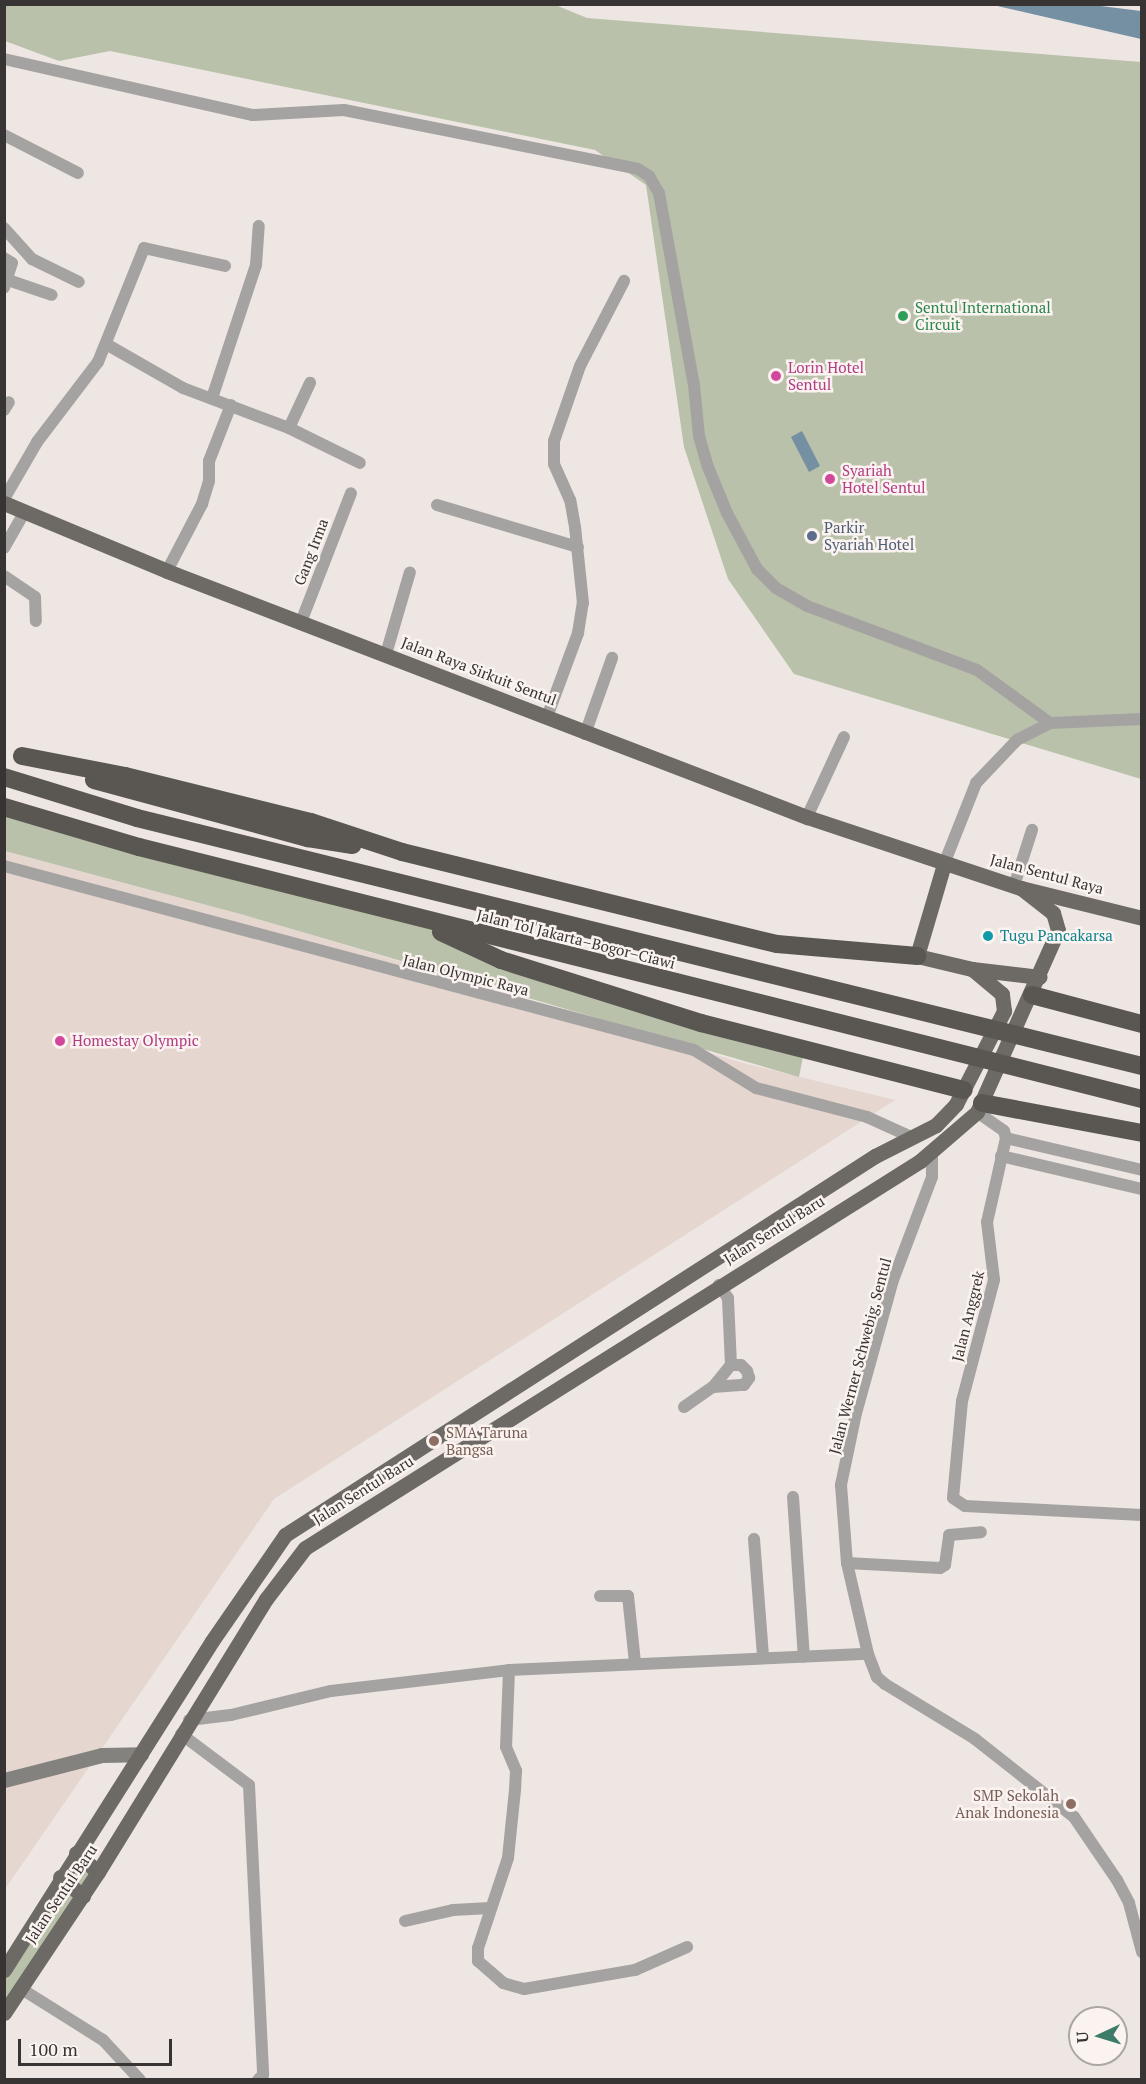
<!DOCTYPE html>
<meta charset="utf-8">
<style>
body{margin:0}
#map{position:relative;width:1146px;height:2084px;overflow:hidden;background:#eee6e3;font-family:"PT Serif",serif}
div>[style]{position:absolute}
.built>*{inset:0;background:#e5d6cf}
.green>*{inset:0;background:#b9c1aa}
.water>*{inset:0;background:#758fa3}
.street>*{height:12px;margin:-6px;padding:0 6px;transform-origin:6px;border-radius:6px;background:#a5a3a1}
.secondary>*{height:15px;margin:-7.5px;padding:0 7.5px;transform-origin:7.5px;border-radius:7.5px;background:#84827e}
.primary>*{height:15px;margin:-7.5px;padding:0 7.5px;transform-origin:7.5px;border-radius:7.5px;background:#6d6a66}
.highway>*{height:18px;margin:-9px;padding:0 9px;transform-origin:9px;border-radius:9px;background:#5a5651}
.dots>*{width:16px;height:16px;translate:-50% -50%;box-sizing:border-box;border:3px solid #fbf3f0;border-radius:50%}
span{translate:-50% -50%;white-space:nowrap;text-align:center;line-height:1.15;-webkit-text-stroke:5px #fbf3f0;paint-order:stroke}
.leisure-label{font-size:15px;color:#27864d}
.left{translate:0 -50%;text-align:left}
.hotel-label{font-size:15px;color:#b23c85}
.service-label{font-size:15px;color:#4e5e75}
.street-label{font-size:15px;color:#373433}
.culture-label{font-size:15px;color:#0d838f}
.education-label{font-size:15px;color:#785e54}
.right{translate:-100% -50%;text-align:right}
.frame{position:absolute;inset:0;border:6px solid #373433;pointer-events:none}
.north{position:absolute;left:1068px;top:2006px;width:60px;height:60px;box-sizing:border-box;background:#fbf3f0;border:2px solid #ada7a4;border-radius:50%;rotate:266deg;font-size:16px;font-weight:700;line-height:24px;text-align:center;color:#373433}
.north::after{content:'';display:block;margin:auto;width:21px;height:27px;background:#3c7b68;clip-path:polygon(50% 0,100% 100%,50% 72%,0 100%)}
.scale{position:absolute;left:18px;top:2039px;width:154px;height:27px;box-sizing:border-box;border:3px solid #373433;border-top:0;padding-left:8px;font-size:18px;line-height:21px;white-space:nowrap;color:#373433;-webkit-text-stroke:4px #fbf3f0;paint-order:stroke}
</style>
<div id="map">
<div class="built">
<i style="clip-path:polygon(5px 851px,244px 915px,743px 1063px,895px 1100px,274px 1499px,5px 1889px)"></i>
</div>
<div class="green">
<i style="clip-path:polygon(553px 4px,587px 18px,1141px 62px,1141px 779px,794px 674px,728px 579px,684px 447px,646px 185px,595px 150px,110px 51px,59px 61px,5px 41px,5px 5px)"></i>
<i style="clip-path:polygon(4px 807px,398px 912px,501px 960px,805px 1047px,799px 1077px,244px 915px,5px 851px)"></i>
<i style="clip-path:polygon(76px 1853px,98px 1872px,5px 2014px,5px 1970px)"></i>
</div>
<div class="water">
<i style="clip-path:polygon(993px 5px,1093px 5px,1141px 11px,1141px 39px)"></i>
<i style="clip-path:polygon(802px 431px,820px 466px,809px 472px,791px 437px)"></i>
</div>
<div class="street">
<i style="left:4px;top:59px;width:255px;rotate:12.7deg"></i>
<i style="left:253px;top:115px;width:91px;rotate:-3.1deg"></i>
<i style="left:344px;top:110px;width:300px;rotate:11.3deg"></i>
<i style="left:638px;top:169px;width:13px;rotate:32deg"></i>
<i style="left:649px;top:176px;width:20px;rotate:60deg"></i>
<i style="left:659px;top:193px;width:195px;rotate:79.7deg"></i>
<i style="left:694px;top:385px;width:51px;rotate:84.4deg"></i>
<i style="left:699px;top:436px;width:32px;rotate:74deg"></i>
<i style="left:708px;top:467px;width:50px;rotate:67.6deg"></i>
<i style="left:727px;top:513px;width:64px;rotate:61.8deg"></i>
<i style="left:757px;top:569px;width:27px;rotate:45deg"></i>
<i style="left:776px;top:588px;width:36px;rotate:30deg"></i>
<i style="left:807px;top:606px;width:182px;rotate:20.6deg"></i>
<i style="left:977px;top:670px;width:90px;rotate:36deg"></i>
<i style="left:4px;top:135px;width:83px;rotate:27.2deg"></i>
<i style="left:4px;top:228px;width:42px;rotate:47.9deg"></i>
<i style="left:32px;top:259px;width:52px;rotate:26.1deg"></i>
<i style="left:4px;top:258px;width:9px;rotate:32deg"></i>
<i style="left:12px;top:263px;width:26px;rotate:108deg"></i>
<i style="left:8px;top:280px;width:46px;rotate:18.8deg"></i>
<i style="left:106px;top:344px;width:89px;rotate:29.7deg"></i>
<i style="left:183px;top:388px;width:113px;rotate:20.7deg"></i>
<i style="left:289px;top:428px;width:79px;rotate:26.2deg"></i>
<i style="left:212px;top:398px;width:140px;rotate:-71.7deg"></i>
<i style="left:256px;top:265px;width:39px;rotate:-86deg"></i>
<i style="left:4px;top:410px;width:9px;rotate:-58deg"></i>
<i style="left:289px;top:428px;width:50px;rotate:-65deg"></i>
<i style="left:4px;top:499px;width:66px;rotate:-59.9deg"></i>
<i style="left:37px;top:442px;width:101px;rotate:-52.7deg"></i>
<i style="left:98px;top:362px;width:123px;rotate:-68deg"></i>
<i style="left:144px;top:248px;width:83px;rotate:12.5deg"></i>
<i style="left:437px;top:505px;width:147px;rotate:16.6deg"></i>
<i style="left:4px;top:548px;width:40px;rotate:-60.3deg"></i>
<i style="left:167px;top:571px;width:76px;rotate:-62.4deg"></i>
<i style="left:202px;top:504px;width:24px;rotate:-73deg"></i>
<i style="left:209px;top:481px;width:20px;rotate:-90deg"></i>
<i style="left:209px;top:461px;width:60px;rotate:-68.6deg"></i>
<i style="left:4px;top:576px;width:37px;rotate:34deg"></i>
<i style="left:35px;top:597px;width:24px;rotate:88deg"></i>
<i style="left:301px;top:622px;width:138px;rotate:-68.8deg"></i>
<i style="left:386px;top:654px;width:85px;rotate:-73.7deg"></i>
<i style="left:547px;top:717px;width:90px;rotate:-69.7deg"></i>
<i style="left:578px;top:633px;width:30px;rotate:-81deg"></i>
<i style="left:583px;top:603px;width:76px;rotate:-96deg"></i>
<i style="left:575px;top:527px;width:27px;rotate:-100deg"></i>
<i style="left:570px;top:500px;width:39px;rotate:-114deg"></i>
<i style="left:554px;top:464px;width:23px;rotate:-90deg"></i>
<i style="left:554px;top:441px;width:79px;rotate:-70.9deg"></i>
<i style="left:580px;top:366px;width:96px;rotate:-62.6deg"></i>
<i style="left:585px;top:734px;width:81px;rotate:-70.4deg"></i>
<i style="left:807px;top:817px;width:88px;rotate:-65.2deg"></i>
<i style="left:944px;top:864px;width:87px;rotate:-68.4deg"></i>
<i style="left:976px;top:783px;width:59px;rotate:-46.4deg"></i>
<i style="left:1017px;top:740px;width:37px;rotate:-27deg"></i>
<i style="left:1050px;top:723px;width:92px;rotate:-2.5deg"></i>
<i style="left:4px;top:866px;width:714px;rotate:14.93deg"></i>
<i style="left:694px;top:1050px;width:73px;rotate:31.5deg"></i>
<i style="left:756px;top:1088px;width:115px;rotate:14.6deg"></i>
<i style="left:867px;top:1117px;width:48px;rotate:24.4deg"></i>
<i style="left:1014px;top:886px;width:59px;rotate:-72.2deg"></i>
<i style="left:977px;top:1112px;width:33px;rotate:35deg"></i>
<i style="left:1004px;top:1131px;width:7px;rotate:74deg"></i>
<i style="left:1006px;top:1138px;width:86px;rotate:102.7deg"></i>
<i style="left:987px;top:1222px;width:58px;rotate:83.1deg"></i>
<i style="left:994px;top:1280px;width:125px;rotate:104.8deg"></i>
<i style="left:962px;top:1401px;width:97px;rotate:95.3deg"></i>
<i style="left:953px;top:1498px;width:14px;rotate:34deg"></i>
<i style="left:965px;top:1506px;width:177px;rotate:2.9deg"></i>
<i style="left:1006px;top:1138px;width:140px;rotate:13.2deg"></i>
<i style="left:932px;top:1153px;width:24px;rotate:90deg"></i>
<i style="left:932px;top:1177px;width:110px;rotate:110.7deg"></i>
<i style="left:893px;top:1280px;width:138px;rotate:105.5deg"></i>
<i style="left:856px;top:1413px;width:74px;rotate:101.8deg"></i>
<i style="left:841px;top:1485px;width:78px;rotate:85.6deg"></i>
<i style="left:847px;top:1563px;width:93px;rotate:77deg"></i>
<i style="left:868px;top:1654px;width:25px;rotate:69deg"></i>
<i style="left:877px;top:1677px;width:11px;rotate:41deg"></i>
<i style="left:885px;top:1684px;width:105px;rotate:31.4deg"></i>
<i style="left:975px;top:1739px;width:126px;rotate:38.2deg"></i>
<i style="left:1074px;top:1817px;width:76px;rotate:55.7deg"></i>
<i style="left:1117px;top:1880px;width:26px;rotate:62deg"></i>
<i style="left:1129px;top:1903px;width:51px;rotate:75.1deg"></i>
<i style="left:1001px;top:1156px;width:145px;rotate:13.2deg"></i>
<i style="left:713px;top:1387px;width:31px;rotate:-4deg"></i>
<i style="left:744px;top:1385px;width:9px;rotate:-54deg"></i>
<i style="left:749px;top:1378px;width:7px;rotate:-106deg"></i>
<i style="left:747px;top:1371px;width:8px;rotate:-135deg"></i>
<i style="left:741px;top:1365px;width:10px;rotate:180deg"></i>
<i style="left:684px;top:1407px;width:35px;rotate:-35deg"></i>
<i style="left:713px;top:1387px;width:28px;rotate:-51deg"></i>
<i style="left:731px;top:1365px;width:67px;rotate:-92.6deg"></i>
<i style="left:728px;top:1298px;width:16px;rotate:-125deg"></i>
<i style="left:793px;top:1497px;width:160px;rotate:86.1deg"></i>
<i style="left:754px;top:1539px;width:118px;rotate:85.6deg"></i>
<i style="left:847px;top:1563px;width:93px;rotate:3.1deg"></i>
<i style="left:940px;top:1568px;width:6px;rotate:-31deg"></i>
<i style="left:945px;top:1565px;width:30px;rotate:-82deg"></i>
<i style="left:949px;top:1535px;width:32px;rotate:-5deg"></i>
<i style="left:600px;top:1596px;width:28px"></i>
<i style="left:628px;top:1596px;width:67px;rotate:84deg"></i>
<i style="left:509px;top:1670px;width:77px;rotate:92.2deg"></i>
<i style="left:506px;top:1747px;width:26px;rotate:67deg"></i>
<i style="left:516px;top:1771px;width:19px;rotate:93deg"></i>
<i style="left:515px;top:1790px;width:68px;rotate:95.9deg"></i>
<i style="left:508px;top:1858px;width:95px;rotate:108.4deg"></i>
<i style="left:478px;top:1948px;width:13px;rotate:90deg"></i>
<i style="left:478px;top:1961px;width:33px;rotate:41deg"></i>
<i style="left:503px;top:1983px;width:22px;rotate:16deg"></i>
<i style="left:524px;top:1989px;width:113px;rotate:-9.7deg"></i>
<i style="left:635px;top:1970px;width:57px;rotate:-23.9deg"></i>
<i style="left:189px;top:1720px;width:42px;rotate:-6.8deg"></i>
<i style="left:231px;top:1715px;width:103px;rotate:-13.5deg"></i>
<i style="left:331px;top:1691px;width:179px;rotate:-6.7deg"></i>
<i style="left:509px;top:1670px;width:359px;rotate:-2.6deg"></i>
<i style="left:181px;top:1734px;width:85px;rotate:36.9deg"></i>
<i style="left:249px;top:1785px;width:290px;rotate:87.2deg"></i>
<i style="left:263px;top:2075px;width:7px;rotate:135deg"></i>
<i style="left:405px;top:1921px;width:49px;rotate:-12.9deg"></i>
<i style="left:453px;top:1910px;width:37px;rotate:-3deg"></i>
<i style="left:20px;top:1988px;width:98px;rotate:32.1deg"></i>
<i style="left:103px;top:2040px;width:54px;rotate:47.2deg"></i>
</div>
<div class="secondary">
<i style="left:4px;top:1780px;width:101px;rotate:-14.3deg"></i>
<i style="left:102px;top:1755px;width:39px;rotate:-1deg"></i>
</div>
<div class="primary">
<i style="left:4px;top:503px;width:177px;rotate:22.6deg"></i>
<i style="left:167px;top:571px;width:686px;rotate:21.03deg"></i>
<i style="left:807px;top:817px;width:225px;rotate:18.4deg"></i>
<i style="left:1021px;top:888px;width:125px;rotate:13.9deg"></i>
<i style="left:944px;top:864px;width:96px;rotate:106.4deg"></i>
<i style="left:917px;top:956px;width:57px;rotate:13.3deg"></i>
<i style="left:972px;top:969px;width:68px;rotate:6.7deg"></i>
<i style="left:76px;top:1853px;width:29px;rotate:41deg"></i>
<i style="left:60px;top:1877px;width:30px;rotate:40deg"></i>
<i style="left:4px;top:1970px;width:389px;rotate:-57.7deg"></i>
<i style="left:212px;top:1641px;width:129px;rotate:-55.4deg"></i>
<i style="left:285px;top:1535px;width:701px;rotate:-32.72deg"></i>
<i style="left:875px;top:1156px;width:68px;rotate:-26.9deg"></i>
<i style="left:936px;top:1125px;width:29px;rotate:-46deg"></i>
<i style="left:956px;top:1104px;width:105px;rotate:-62.7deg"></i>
<i style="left:1004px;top:1011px;width:17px;rotate:-97deg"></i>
<i style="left:1002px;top:994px;width:39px;rotate:-140deg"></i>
<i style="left:4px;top:2013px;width:169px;rotate:-56.3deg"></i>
<i style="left:98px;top:1872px;width:321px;rotate:-58.4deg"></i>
<i style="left:266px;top:1599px;width:64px;rotate:-52.6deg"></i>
<i style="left:305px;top:1548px;width:727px;rotate:-32.18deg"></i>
<i style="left:920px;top:1161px;width:75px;rotate:-40.7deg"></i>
<i style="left:977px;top:1112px;width:199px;rotate:-66deg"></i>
<i style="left:1058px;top:930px;width:18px;rotate:-106deg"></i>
<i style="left:1053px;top:913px;width:41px;rotate:-142deg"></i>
</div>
<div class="highway">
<i style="left:22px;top:756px;width:105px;rotate:11deg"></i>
<i style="left:125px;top:776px;width:192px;rotate:13.9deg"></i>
<i style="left:311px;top:822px;width:96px;rotate:18.2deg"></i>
<i style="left:402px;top:852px;width:386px;rotate:13.8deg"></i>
<i style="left:777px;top:944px;width:141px;rotate:4.9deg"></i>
<i style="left:4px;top:777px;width:139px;rotate:17.1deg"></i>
<i style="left:137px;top:818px;width:1035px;rotate:13.86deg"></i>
<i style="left:94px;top:780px;width:222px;rotate:15.2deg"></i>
<i style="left:308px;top:838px;width:45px;rotate:9deg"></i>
<i style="left:4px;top:807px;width:141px;rotate:16.5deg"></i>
<i style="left:139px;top:847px;width:1034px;rotate:14.1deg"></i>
<i style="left:441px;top:932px;width:66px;rotate:25deg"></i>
<i style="left:501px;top:960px;width:210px;rotate:17.5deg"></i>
<i style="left:701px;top:1023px;width:271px;rotate:14.3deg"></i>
<i style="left:1032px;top:995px;width:114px;rotate:14.8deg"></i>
<i style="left:982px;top:1103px;width:163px;rotate:10.6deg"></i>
</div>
<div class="dots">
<i style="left:903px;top:316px;background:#2e9e5b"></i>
<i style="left:776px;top:376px;background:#d1479c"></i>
<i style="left:830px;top:479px;background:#d1479c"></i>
<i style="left:812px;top:536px;background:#5c6f8a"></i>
<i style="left:988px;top:936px;background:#0f9aa8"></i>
<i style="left:60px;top:1041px;background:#d1479c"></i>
<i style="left:434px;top:1441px;background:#8d6e63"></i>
<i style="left:1071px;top:1804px;background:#8d6e63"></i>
</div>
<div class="leisure-label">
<span class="left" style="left:915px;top:316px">Sentul International<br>Circuit</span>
</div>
<div class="hotel-label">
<span class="left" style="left:788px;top:376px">Lorin Hotel<br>Sentul</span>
<span class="left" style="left:842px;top:479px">Syariah<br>Hotel Sentul</span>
<span class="left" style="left:72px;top:1041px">Homestay Olympic</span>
</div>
<div class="service-label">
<span class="left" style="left:824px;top:536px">Parkir<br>Syariah Hotel</span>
</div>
<div class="street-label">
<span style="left:311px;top:552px;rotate:-69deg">Gang Irma</span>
<span style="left:479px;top:671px;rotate:21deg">Jalan Raya Sirkuit Sentul</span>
<span style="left:1047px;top:874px;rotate:15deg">Jalan Sentul Raya</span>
<span style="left:576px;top:939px;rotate:14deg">Jalan Tol Jakarta–Bogor–Ciawi</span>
<span style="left:466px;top:975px;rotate:14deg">Jalan Olympic Raya</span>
<span style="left:774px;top:1230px;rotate:-32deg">Jalan Sentul Baru</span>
<span style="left:968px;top:1316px;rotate:-76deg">Jalan Anggrek</span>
<span style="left:860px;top:1356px;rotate:-75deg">Jalan Werner Schwebig, Sentul</span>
<span style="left:363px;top:1490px;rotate:-32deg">Jalan Sentul Baru</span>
<span style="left:61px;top:1894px;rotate:-56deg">Jalan Sentul Baru</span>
</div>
<div class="culture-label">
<span class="left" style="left:1000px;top:936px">Tugu Pancakarsa</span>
</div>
<div class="education-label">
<span class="left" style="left:446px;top:1441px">SMA Taruna<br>Bangsa</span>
<span class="right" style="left:1059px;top:1804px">SMP Sekolah<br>Anak Indonesia</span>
</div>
<div class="frame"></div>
<div class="north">U</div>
<div class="scale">100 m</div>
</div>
